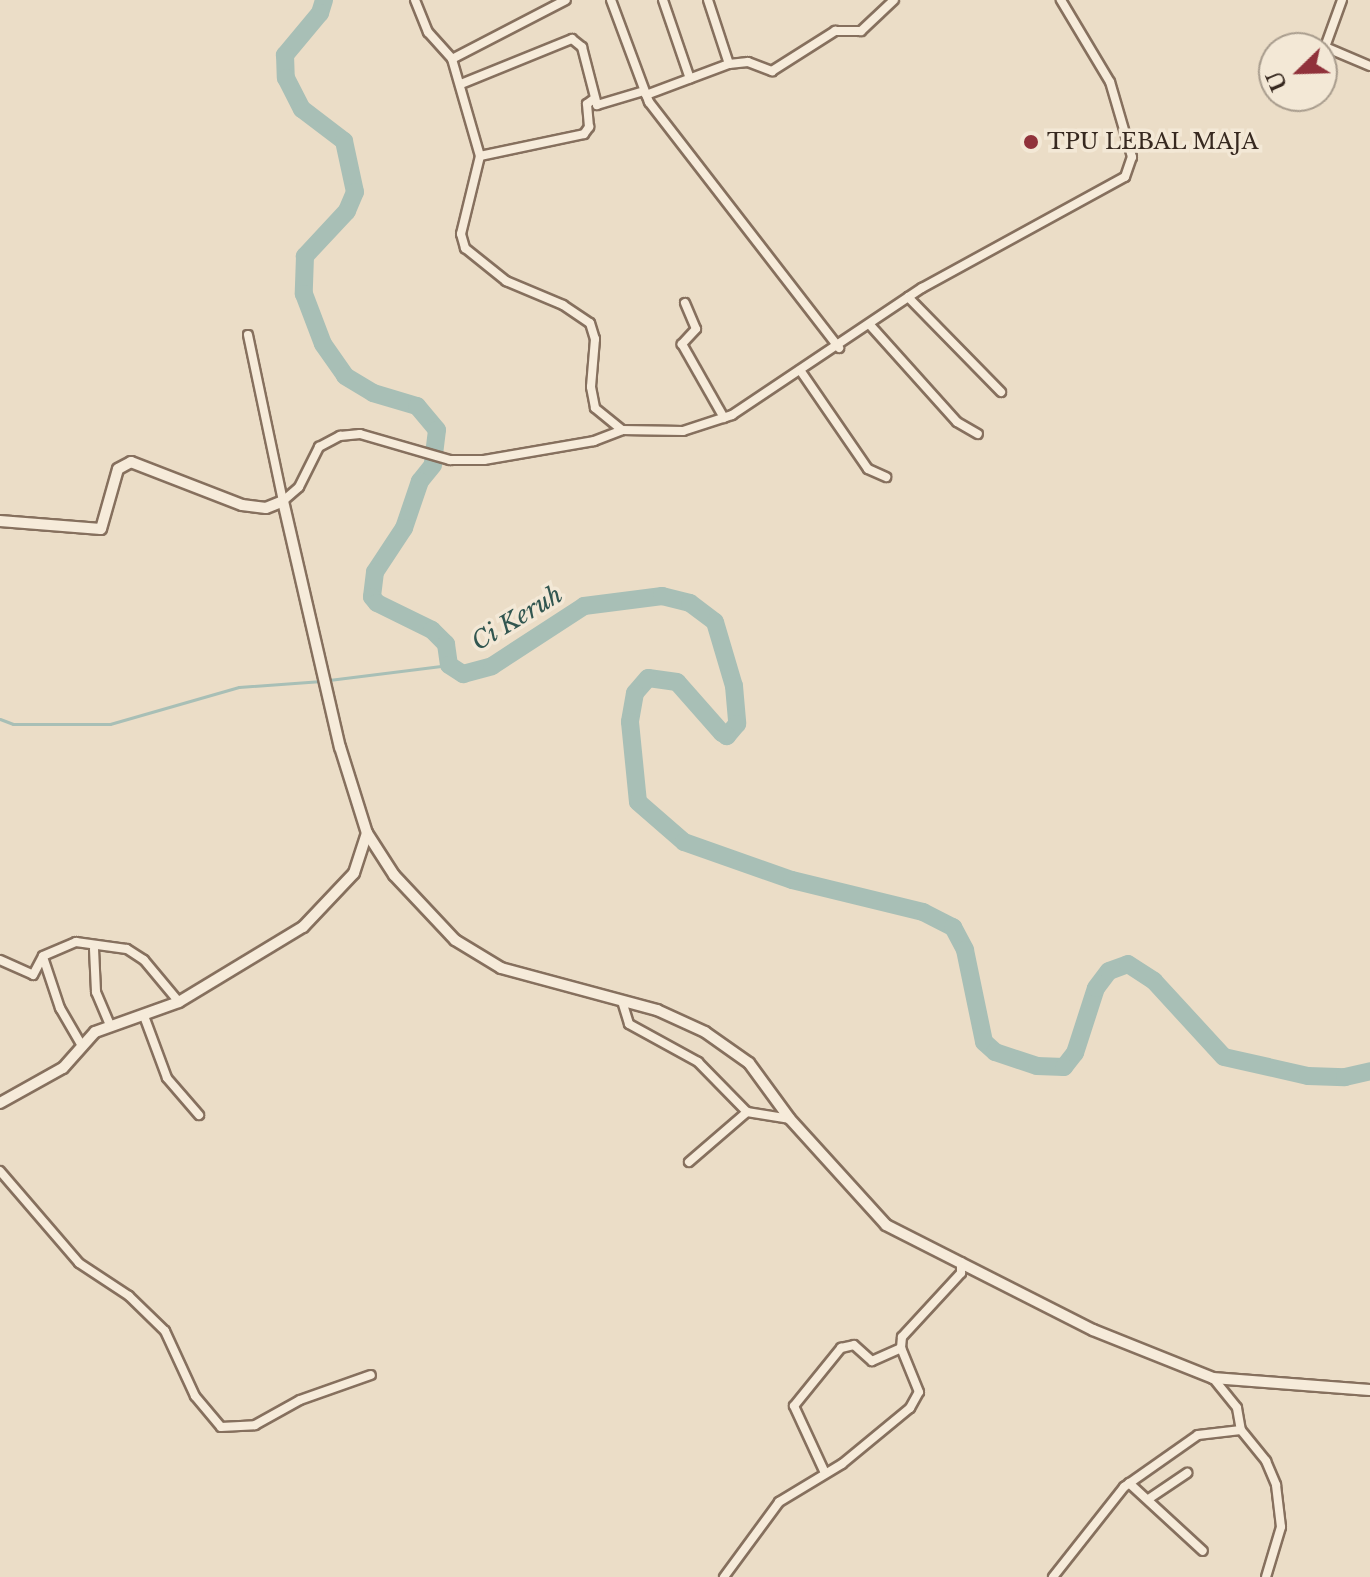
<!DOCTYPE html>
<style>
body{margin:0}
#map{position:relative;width:1370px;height:1577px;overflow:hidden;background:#ebddc7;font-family:"Libre Baskerville",serif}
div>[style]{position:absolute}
.stream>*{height:3px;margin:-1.5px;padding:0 1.5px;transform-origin:1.5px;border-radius:1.5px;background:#a8bfb6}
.river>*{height:18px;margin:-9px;padding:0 9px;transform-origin:9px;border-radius:9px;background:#a8bfb6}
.roads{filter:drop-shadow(2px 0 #86705e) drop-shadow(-2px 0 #86705e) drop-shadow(0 2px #86705e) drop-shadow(0 -2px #86705e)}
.minor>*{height:8px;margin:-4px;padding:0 4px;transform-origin:4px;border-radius:4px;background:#f6ebda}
.tertiary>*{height:10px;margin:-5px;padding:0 5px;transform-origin:5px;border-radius:5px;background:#f6ebda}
.dots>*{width:22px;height:22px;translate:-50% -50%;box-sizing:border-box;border:4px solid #f3e8d6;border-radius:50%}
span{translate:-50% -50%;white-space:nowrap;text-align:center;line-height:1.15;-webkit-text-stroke:7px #f3e8d6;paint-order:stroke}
.poi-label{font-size:22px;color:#372920}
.left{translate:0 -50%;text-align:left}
.water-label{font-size:24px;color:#315650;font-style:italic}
.north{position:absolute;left:1258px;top:32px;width:80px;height:80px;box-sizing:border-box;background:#f3e8d6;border:2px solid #a89c8d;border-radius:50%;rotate:247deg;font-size:22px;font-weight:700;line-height:32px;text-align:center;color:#372920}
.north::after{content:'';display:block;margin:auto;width:28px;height:36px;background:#90323b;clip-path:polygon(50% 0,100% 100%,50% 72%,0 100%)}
</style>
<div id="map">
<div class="stream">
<i style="left:329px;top:680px;width:121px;rotate:-7.1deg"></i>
<i style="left:0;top:719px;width:14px;rotate:21deg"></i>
<i style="left:13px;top:724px;width:97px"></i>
<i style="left:110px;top:724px;width:134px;rotate:-16deg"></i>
<i style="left:239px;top:687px;width:83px;rotate:-4.1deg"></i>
</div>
<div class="river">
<i style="left:324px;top:0;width:14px;rotate:107deg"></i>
<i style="left:320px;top:13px;width:55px;rotate:129.8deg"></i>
<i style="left:285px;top:55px;width:23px;rotate:88deg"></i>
<i style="left:286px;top:78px;width:35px;rotate:63deg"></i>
<i style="left:302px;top:109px;width:53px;rotate:37.3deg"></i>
<i style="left:344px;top:141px;width:52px;rotate:77.8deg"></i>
<i style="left:355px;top:192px;width:21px;rotate:113deg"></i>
<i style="left:347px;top:211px;width:62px;rotate:133deg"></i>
<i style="left:305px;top:256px;width:38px;rotate:92deg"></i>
<i style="left:304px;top:294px;width:53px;rotate:69.2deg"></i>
<i style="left:323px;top:344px;width:39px;rotate:55deg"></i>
<i style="left:345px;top:376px;width:33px;rotate:31deg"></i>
<i style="left:373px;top:393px;width:46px;rotate:16.5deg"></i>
<i style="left:417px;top:406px;width:31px;rotate:50deg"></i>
<i style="left:437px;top:430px;width:35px;rotate:97deg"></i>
<i style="left:433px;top:465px;width:21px;rotate:129deg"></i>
<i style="left:420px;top:481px;width:50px;rotate:108.8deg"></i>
<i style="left:404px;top:528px;width:53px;rotate:123.4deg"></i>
<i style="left:375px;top:572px;width:25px;rotate:97deg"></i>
<i style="left:372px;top:597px;width:8px;rotate:50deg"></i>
<i style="left:377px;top:603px;width:61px;rotate:26.1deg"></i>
<i style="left:432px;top:630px;width:20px;rotate:45deg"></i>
<i style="left:446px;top:644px;width:21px;rotate:82deg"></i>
<i style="left:449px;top:665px;width:17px;rotate:33deg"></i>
<i style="left:463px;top:674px;width:30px;rotate:-15deg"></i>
<i style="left:492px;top:666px;width:110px;rotate:-33.1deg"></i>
<i style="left:584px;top:606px;width:79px;rotate:-7.3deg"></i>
<i style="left:662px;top:596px;width:29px;rotate:14deg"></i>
<i style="left:690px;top:603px;width:31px;rotate:37deg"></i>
<i style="left:715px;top:622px;width:67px;rotate:73.5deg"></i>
<i style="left:734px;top:686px;width:38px;rotate:85deg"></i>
<i style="left:737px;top:724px;width:16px;rotate:130deg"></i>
<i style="left:727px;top:736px;width:6px;rotate:-149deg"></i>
<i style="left:722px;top:733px;width:68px;rotate:-131.4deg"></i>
<i style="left:677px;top:682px;width:29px;rotate:-172deg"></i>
<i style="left:648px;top:678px;width:20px;rotate:131deg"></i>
<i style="left:635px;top:693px;width:29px;rotate:100deg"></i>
<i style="left:630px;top:722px;width:80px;rotate:84.3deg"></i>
<i style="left:638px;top:802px;width:61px;rotate:41deg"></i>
<i style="left:684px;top:842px;width:114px;rotate:19.4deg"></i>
<i style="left:792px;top:880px;width:135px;rotate:13.7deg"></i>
<i style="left:923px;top:912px;width:34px;rotate:27deg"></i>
<i style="left:953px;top:927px;width:26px;rotate:62deg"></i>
<i style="left:965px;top:950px;width:94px;rotate:78.3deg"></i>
<i style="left:984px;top:1042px;width:15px;rotate:42deg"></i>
<i style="left:995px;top:1052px;width:44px;rotate:18.4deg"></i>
<i style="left:1037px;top:1066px;width:27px;rotate:2deg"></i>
<i style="left:1064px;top:1067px;width:18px;rotate:-52deg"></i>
<i style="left:1075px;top:1053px;width:68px;rotate:-72.1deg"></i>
<i style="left:1096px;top:988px;width:21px;rotate:-53deg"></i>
<i style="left:1109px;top:971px;width:20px;rotate:-20deg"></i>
<i style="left:1128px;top:964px;width:31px;rotate:33deg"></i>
<i style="left:1154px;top:981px;width:103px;rotate:47.4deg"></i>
<i style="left:1224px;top:1057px;width:86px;rotate:12.7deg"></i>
<i style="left:1308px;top:1076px;width:37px;rotate:2deg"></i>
<i style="left:1345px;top:1077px;width:26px;rotate:-13deg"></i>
</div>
<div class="roads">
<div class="minor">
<i style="left:415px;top:0;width:35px;rotate:68deg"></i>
<i style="left:428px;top:32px;width:36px;rotate:48deg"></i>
<i style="left:452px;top:59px;width:101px;rotate:73.9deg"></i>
<i style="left:480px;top:156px;width:80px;rotate:103.7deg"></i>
<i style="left:461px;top:234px;width:15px;rotate:74deg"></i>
<i style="left:465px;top:248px;width:53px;rotate:38.8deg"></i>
<i style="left:506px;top:281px;width:62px;rotate:22.8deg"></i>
<i style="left:563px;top:305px;width:32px;rotate:34deg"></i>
<i style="left:590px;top:323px;width:17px;rotate:73deg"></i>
<i style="left:595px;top:339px;width:48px;rotate:94.8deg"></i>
<i style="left:591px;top:387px;width:21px;rotate:79deg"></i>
<i style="left:595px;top:408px;width:35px;rotate:39deg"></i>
<i style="left:611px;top:0;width:109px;rotate:69.6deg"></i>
<i style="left:649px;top:102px;width:311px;rotate:52.3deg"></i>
<i style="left:663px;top:0;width:83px;rotate:71.1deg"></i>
<i style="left:1342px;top:0;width:50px;rotate:109.9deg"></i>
<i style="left:1325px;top:47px;width:49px;rotate:22.9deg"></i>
<i style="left:452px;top:59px;width:128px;rotate:-27.4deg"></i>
<i style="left:729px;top:64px;width:19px;rotate:-6deg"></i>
<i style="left:748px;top:62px;width:26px;rotate:21deg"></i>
<i style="left:772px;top:71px;width:75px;rotate:-32.4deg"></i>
<i style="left:835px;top:31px;width:26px"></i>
<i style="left:861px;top:31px;width:45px;rotate:-43.2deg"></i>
<i style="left:461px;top:84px;width:120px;rotate:-22.1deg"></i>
<i style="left:572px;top:39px;width:13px;rotate:39deg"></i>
<i style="left:582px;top:47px;width:60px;rotate:75.5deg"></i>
<i style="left:597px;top:105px;width:49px;rotate:-16.6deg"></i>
<i style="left:646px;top:95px;width:89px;rotate:-20.5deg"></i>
<i style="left:729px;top:64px;width:67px;rotate:-108.2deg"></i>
<i style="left:480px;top:156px;width:106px;rotate:-11.9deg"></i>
<i style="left:584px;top:134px;width:9px;rotate:-54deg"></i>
<i style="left:589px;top:127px;width:23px;rotate:-95deg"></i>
<i style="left:587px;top:104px;width:9px;rotate:-36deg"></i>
<i style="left:908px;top:297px;width:133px;rotate:45.6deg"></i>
<i style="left:685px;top:303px;width:28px;rotate:67deg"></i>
<i style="left:696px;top:329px;width:21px;rotate:133deg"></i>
<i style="left:682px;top:344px;width:85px;rotate:60.4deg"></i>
<i style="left:870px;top:325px;width:130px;rotate:48.1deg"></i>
<i style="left:957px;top:422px;width:24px;rotate:30deg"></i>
<i style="left:248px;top:335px;width:170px;rotate:78.1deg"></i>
<i style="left:283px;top:501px;width:21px;rotate:-41deg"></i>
<i style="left:299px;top:487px;width:45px;rotate:-63.4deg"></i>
<i style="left:319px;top:447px;width:24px;rotate:-28deg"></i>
<i style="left:340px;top:436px;width:20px;rotate:-6deg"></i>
<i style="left:360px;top:434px;width:94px;rotate:16.1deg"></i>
<i style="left:450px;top:460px;width:34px"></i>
<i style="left:484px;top:460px;width:112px;rotate:-9.8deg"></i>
<i style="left:594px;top:441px;width:30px;rotate:-21deg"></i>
<i style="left:622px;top:430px;width:61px;rotate:0.9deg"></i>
<i style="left:683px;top:431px;width:52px;rotate:-18.1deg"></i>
<i style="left:732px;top:415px;width:229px;rotate:-33.8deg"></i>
<i style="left:922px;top:288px;width:231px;rotate:-28.7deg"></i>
<i style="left:1125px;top:177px;width:21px;rotate:-71deg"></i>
<i style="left:1132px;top:157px;width:78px;rotate:-106.3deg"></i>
<i style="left:1110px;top:82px;width:96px;rotate:-120.9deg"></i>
<i style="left:800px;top:370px;width:120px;rotate:55.5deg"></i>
<i style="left:868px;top:469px;width:20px;rotate:24deg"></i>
<i style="left:94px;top:949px;width:43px;rotate:87.3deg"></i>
<i style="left:96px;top:992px;width:36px;rotate:67deg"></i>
<i style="left:43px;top:957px;width:54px;rotate:71.6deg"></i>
<i style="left:60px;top:1008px;width:44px;rotate:59.9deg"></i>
<i style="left:0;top:960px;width:36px;rotate:24deg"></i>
<i style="left:33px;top:975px;width:21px;rotate:-62deg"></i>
<i style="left:43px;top:956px;width:36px;rotate:-23deg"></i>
<i style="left:76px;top:942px;width:51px;rotate:7.8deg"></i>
<i style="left:127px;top:949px;width:20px;rotate:33deg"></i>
<i style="left:144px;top:960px;width:55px;rotate:50.2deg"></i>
<i style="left:622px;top:1001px;width:24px;rotate:73deg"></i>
<i style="left:629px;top:1024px;width:79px;rotate:28.8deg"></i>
<i style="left:698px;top:1062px;width:70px;rotate:45.6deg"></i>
<i style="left:144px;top:1016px;width:66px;rotate:69.6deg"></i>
<i style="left:167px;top:1078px;width:49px;rotate:49.1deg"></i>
<i style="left:689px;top:1162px;width:77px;rotate:-40.8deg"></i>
<i style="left:747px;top:1112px;width:44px;rotate:9.2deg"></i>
<i style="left:0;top:1171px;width:121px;rotate:49.3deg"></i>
<i style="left:79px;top:1263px;width:60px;rotate:33.4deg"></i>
<i style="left:129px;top:1296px;width:50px;rotate:44.2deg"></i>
<i style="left:165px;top:1331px;width:72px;rotate:65.2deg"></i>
<i style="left:195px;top:1396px;width:40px;rotate:50deg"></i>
<i style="left:221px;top:1427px;width:34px;rotate:-3deg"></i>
<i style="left:255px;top:1425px;width:51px;rotate:-29.1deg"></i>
<i style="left:300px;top:1400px;width:75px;rotate:-19.4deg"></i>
<i style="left:1213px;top:1378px;width:38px;rotate:51deg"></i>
<i style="left:1237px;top:1408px;width:22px;rotate:80deg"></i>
<i style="left:1241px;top:1430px;width:40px;rotate:51deg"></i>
<i style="left:1266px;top:1461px;width:26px;rotate:67deg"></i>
<i style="left:1276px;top:1485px;width:42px;rotate:83.2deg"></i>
<i style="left:1281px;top:1527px;width:52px;rotate:106.7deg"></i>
<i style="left:825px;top:1473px;width:74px;rotate:-114.8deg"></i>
<i style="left:794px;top:1406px;width:75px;rotate:-51deg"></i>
<i style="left:841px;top:1348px;width:13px;rotate:-13deg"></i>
<i style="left:854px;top:1345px;width:24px;rotate:42deg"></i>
<i style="left:872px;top:1361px;width:32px;rotate:-24deg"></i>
<i style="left:1129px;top:1483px;width:100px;rotate:42.6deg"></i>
<i style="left:1150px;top:1498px;width:45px;rotate:-34deg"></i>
<i style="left:724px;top:1577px;width:93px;rotate:-53.7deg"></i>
<i style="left:779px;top:1502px;width:74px;rotate:-31.1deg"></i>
<i style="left:842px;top:1464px;width:88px;rotate:-39.5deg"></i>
<i style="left:910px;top:1408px;width:18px;rotate:-61deg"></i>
<i style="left:919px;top:1392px;width:48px;rotate:-112.2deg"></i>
<i style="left:901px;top:1348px;width:11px;rotate:-85deg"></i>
<i style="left:902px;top:1337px;width:87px;rotate:-47.3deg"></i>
<i style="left:961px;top:1273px;width:11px;rotate:-90deg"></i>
<i style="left:1053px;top:1577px;width:115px;rotate:-51.7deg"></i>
<i style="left:1124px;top:1487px;width:90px;rotate:-35.1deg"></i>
<i style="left:1198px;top:1435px;width:43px;rotate:-6.6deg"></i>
</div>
<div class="tertiary">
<i style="left:0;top:521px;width:101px;rotate:4.5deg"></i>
<i style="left:101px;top:529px;width:62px;rotate:-74.2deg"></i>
<i style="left:118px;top:469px;width:15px;rotate:-28deg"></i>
<i style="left:131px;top:462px;width:119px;rotate:21.2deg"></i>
<i style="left:242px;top:505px;width:24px;rotate:7deg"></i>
<i style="left:266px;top:508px;width:18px;rotate:-22deg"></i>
<i style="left:283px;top:501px;width:253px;rotate:77deg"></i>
<i style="left:340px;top:747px;width:90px;rotate:72.6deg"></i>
<i style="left:367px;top:833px;width:50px;rotate:57.3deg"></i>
<i style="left:394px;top:875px;width:89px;rotate:46.8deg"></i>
<i style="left:455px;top:940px;width:54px;rotate:31.3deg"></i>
<i style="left:501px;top:968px;width:162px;rotate:15.1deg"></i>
<i style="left:657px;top:1010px;width:53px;rotate:24.6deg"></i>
<i style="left:705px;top:1032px;width:54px;rotate:35.2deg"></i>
<i style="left:749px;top:1063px;width:69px;rotate:53.8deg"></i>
<i style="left:790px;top:1119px;width:143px;rotate:47.8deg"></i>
<i style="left:886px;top:1225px;width:232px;rotate:26.9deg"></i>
<i style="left:1093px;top:1330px;width:129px;rotate:21.8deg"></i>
<i style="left:1213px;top:1378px;width:157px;rotate:4.4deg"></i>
<i style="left:0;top:1103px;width:72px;rotate:-29.1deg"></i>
<i style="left:63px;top:1068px;width:48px;rotate:-48.4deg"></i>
<i style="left:95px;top:1032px;width:89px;rotate:-19.7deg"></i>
<i style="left:179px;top:1002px;width:145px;rotate:-31.2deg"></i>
<i style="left:303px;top:927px;width:74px;rotate:-46.6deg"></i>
<i style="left:354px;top:873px;width:42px;rotate:-72deg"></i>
</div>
</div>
<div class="dots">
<i style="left:1031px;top:142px;background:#90323b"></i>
</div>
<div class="poi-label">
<span class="left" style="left:1047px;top:142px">TPU LEBAL MAJA</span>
</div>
<div class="water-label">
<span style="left:517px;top:618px;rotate:-31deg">Ci Keruh</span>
</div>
<div class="north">U</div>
</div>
